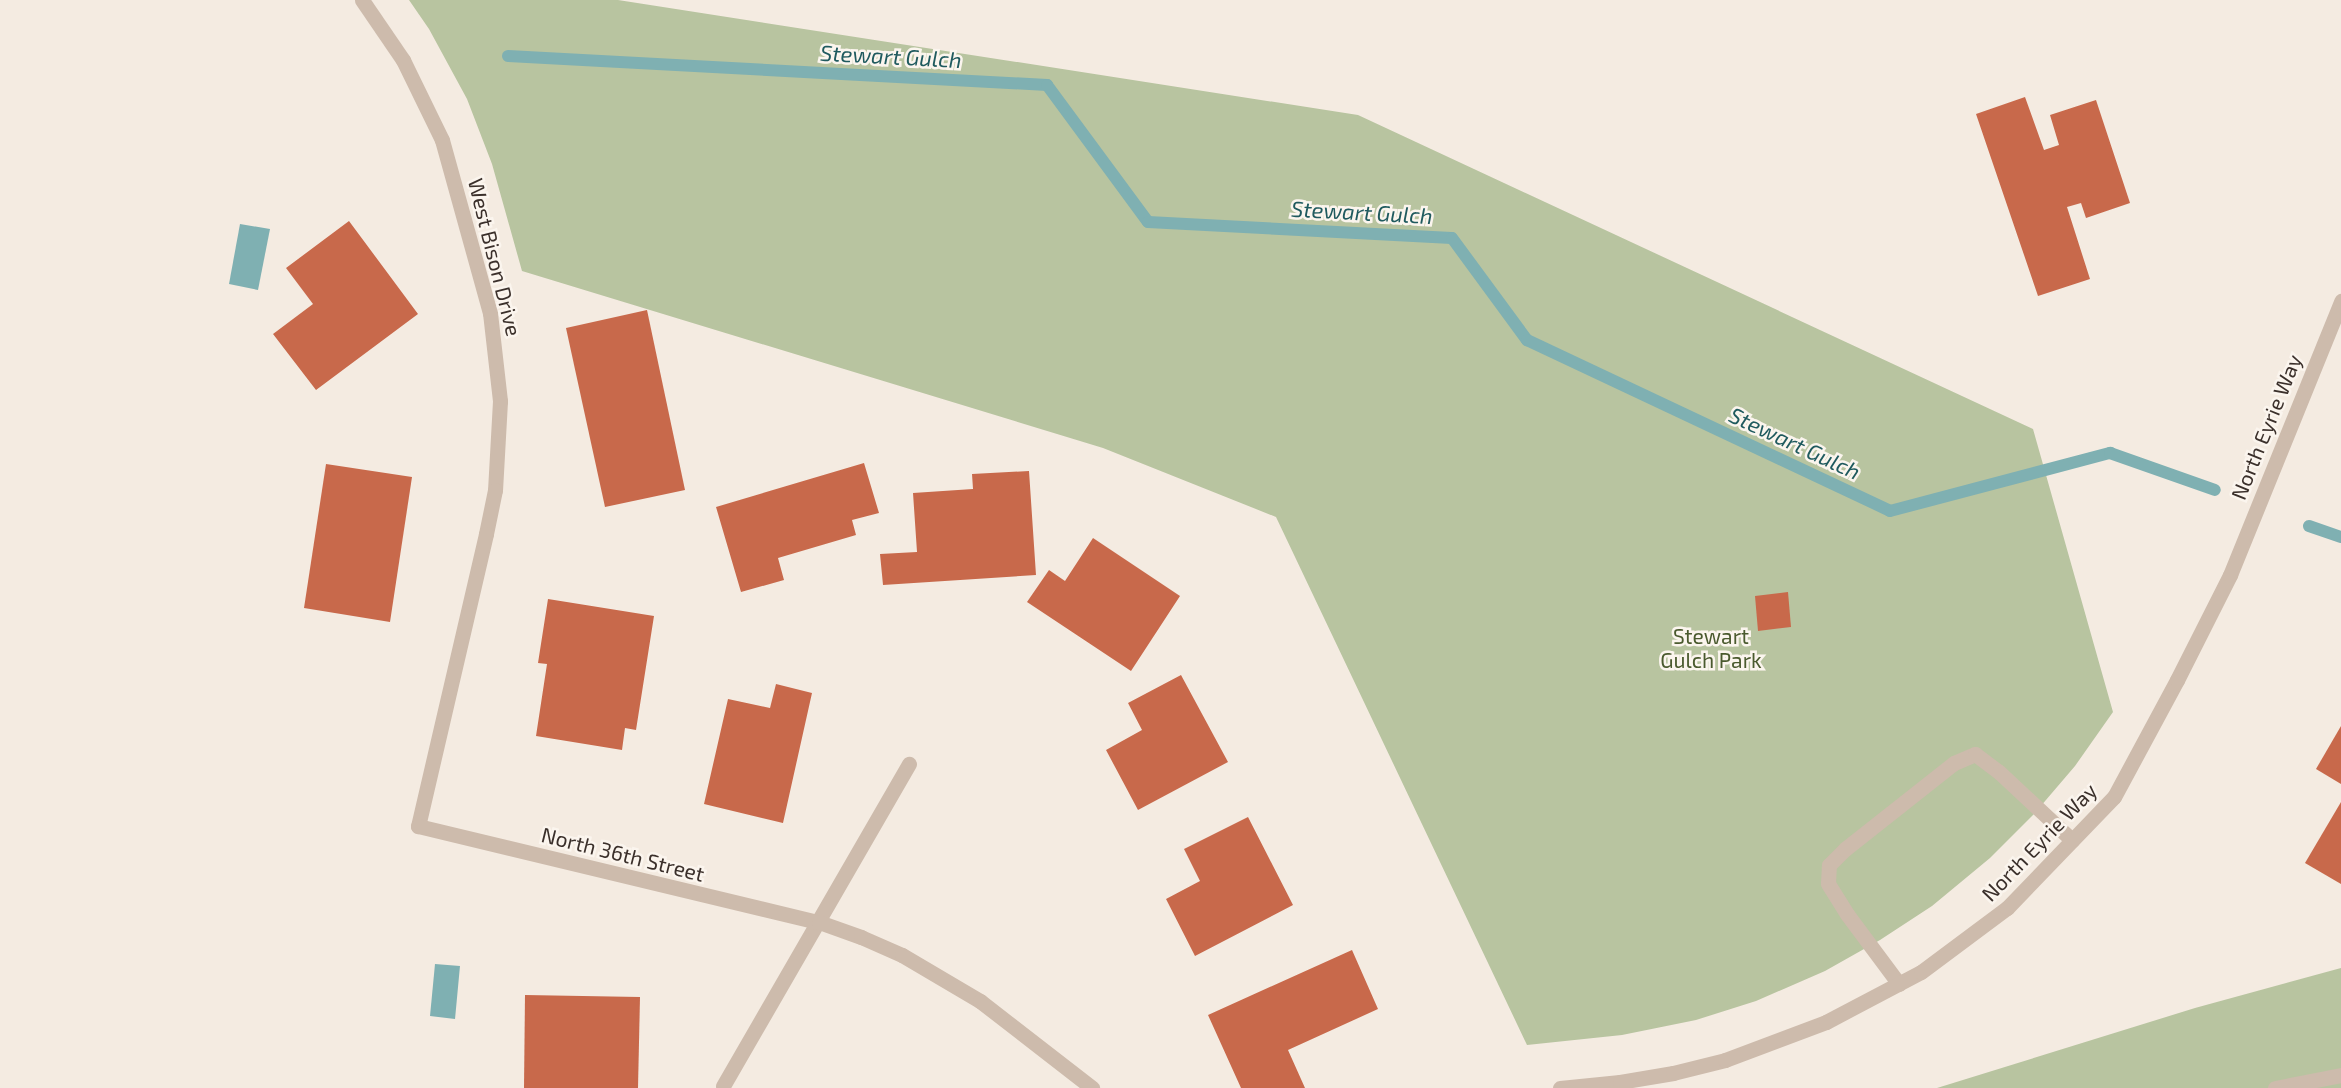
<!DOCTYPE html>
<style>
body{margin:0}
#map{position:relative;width:2341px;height:1088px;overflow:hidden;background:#f4ebe1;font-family:"Exo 2",sans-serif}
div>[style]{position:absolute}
.green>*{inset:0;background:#b8c4a0}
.water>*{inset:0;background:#7fb0b2}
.stream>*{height:12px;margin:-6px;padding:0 6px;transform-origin:6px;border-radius:6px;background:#7fb0b2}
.building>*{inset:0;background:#c8694b}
.service>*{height:15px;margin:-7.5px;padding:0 7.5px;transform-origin:7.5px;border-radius:7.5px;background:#cdbbac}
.minor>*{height:15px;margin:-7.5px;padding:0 7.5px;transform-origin:7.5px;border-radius:7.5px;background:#cdbbac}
.tertiary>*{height:15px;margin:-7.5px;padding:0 7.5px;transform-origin:7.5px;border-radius:7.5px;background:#cdbbac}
span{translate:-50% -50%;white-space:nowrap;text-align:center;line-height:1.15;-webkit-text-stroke:5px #fbf5ee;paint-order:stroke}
.street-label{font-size:21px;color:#3b302b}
.park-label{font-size:21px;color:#4a5a2e}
.water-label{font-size:22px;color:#1f5a5e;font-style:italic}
</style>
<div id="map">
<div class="green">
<i style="clip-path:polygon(409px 0,618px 0,1358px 115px,2033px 429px,2113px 712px,2075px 766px,2034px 814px,1990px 858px,1932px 906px,1880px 940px,1825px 971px,1756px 1001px,1696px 1020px,1622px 1035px,1527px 1045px,1276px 517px,1103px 448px,522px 271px,492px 164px,467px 99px,429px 29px)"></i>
<i style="clip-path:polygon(2341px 968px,2341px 1088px,1937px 1088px,2195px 1008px)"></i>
</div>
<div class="water">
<i style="clip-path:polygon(240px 224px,270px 229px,258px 290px,229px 284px)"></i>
<i style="clip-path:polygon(435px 964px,460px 966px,455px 1019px,430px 1016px)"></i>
</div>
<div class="stream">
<i style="left:508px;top:56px;width:540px;rotate:3.08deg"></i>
<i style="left:1047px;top:85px;width:170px;rotate:53.6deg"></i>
<i style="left:1148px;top:222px;width:304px;rotate:3deg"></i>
<i style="left:1452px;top:238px;width:127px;rotate:53.7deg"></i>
<i style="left:1527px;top:340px;width:401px;rotate:25.2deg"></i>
<i style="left:1890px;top:511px;width:228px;rotate:-14.8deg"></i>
<i style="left:2110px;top:453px;width:111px;rotate:19.4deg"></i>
<i style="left:2309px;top:526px;width:34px;rotate:19deg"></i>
</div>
<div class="building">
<i style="clip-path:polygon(2025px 97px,2044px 150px,2059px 145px,2050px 115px,2096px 100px,2130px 203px,2086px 218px,2081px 203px,2067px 207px,2090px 279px,2038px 296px,1976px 114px)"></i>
<i style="clip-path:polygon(349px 221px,418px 314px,316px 390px,273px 334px,313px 304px,286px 268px)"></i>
<i style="clip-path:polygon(647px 310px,685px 490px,605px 507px,566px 328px)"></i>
<i style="clip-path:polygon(864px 463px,879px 513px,852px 520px,856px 535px,778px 558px,784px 580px,741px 592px,716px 507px)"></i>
<i style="clip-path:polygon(326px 464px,412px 477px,390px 622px,304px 608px)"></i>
<i style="clip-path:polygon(1029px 471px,1036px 575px,883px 585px,880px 554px,917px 552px,913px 493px,973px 489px,972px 474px)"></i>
<i style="clip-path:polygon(1093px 538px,1180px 596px,1131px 671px,1027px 602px,1049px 570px,1065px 581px)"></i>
<i style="clip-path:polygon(1788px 592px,1791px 627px,1758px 631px,1755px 596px)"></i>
<i style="clip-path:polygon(548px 599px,654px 616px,636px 730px,625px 728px,622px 750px,536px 736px,547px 664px,538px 663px)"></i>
<i style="clip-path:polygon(1181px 675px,1228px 762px,1138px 810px,1106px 750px,1142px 730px,1128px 703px)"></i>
<i style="clip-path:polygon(776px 684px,812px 693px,783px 823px,704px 804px,728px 699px,770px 708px)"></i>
<i style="clip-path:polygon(2341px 726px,2341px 784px,2316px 769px)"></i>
<i style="clip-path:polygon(2341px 802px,2341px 884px,2305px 863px)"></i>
<i style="clip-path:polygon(1248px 817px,1293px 905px,1195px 956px,1166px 899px,1200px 881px,1184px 849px)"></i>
<i style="clip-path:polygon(1352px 950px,1378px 1009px,1288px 1050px,1305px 1088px,1241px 1088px,1208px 1015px)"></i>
<i style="clip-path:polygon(525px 995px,640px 997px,638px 1088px,524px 1088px)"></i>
</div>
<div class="service">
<i style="left:1899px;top:984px;width:87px;rotate:-126.6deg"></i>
<i style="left:1847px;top:914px;width:36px;rotate:-122deg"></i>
<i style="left:1828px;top:883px;width:18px;rotate:-87deg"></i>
<i style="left:1829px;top:865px;width:23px;rotate:-45deg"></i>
<i style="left:1845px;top:849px;width:139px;rotate:-38.3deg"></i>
<i style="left:1954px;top:763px;width:23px;rotate:-23deg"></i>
<i style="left:1975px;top:754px;width:30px;rotate:37deg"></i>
<i style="left:1999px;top:772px;width:100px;rotate:43deg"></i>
<i style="left:2275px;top:1088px;width:67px;rotate:-11.1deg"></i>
</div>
<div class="minor">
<i style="left:362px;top:0;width:73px;rotate:55.7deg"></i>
<i style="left:403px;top:60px;width:89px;rotate:64deg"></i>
<i style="left:442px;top:140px;width:180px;rotate:74.5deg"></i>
<i style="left:490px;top:313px;width:89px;rotate:83.5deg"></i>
<i style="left:500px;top:401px;width:89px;rotate:93.2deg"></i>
<i style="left:495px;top:490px;width:45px;rotate:101.6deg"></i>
<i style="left:486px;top:534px;width:300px;rotate:103.1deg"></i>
<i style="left:723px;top:1086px;width:372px;rotate:-60deg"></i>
<i style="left:1560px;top:1088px;width:60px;rotate:-5.7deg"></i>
<i style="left:1620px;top:1082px;width:54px;rotate:-9.6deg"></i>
<i style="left:1673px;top:1073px;width:54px;rotate:-14deg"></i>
<i style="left:1725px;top:1060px;width:108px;rotate:-20.6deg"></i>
<i style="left:1826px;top:1022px;width:107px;rotate:-27.8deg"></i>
<i style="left:1921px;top:972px;width:107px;rotate:-36.7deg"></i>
<i style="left:2007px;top:908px;width:154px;rotate:-46.1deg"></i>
<i style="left:2114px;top:797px;width:133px;rotate:-61.7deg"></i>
<i style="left:2177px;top:680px;width:118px;rotate:-63.2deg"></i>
<i style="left:2230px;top:575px;width:296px;rotate:-67.9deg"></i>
</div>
<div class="tertiary">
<i style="left:418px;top:826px;width:412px;rotate:13.5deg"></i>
<i style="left:819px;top:922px;width:45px;rotate:19.7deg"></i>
<i style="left:861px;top:937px;width:45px;rotate:23.7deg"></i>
<i style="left:902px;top:955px;width:91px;rotate:30.5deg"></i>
<i style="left:980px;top:1001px;width:142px;rotate:37.8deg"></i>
</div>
<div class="street-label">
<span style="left:495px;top:257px;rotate:76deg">West Bison Drive</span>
<span style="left:2266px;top:427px;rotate:-68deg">North Eyrie Way</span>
<span style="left:2039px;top:842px;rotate:-46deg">North Eyrie Way</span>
<span style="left:623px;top:854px;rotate:14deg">North 36th Street</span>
</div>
<div class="park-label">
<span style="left:1711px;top:648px">Stewart<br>Gulch Park</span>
</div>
<div class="water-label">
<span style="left:891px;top:56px;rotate:3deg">Stewart Gulch</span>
<span style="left:1362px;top:212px;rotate:3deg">Stewart Gulch</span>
<span style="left:1795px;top:443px;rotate:25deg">Stewart Gulch</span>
</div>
</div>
